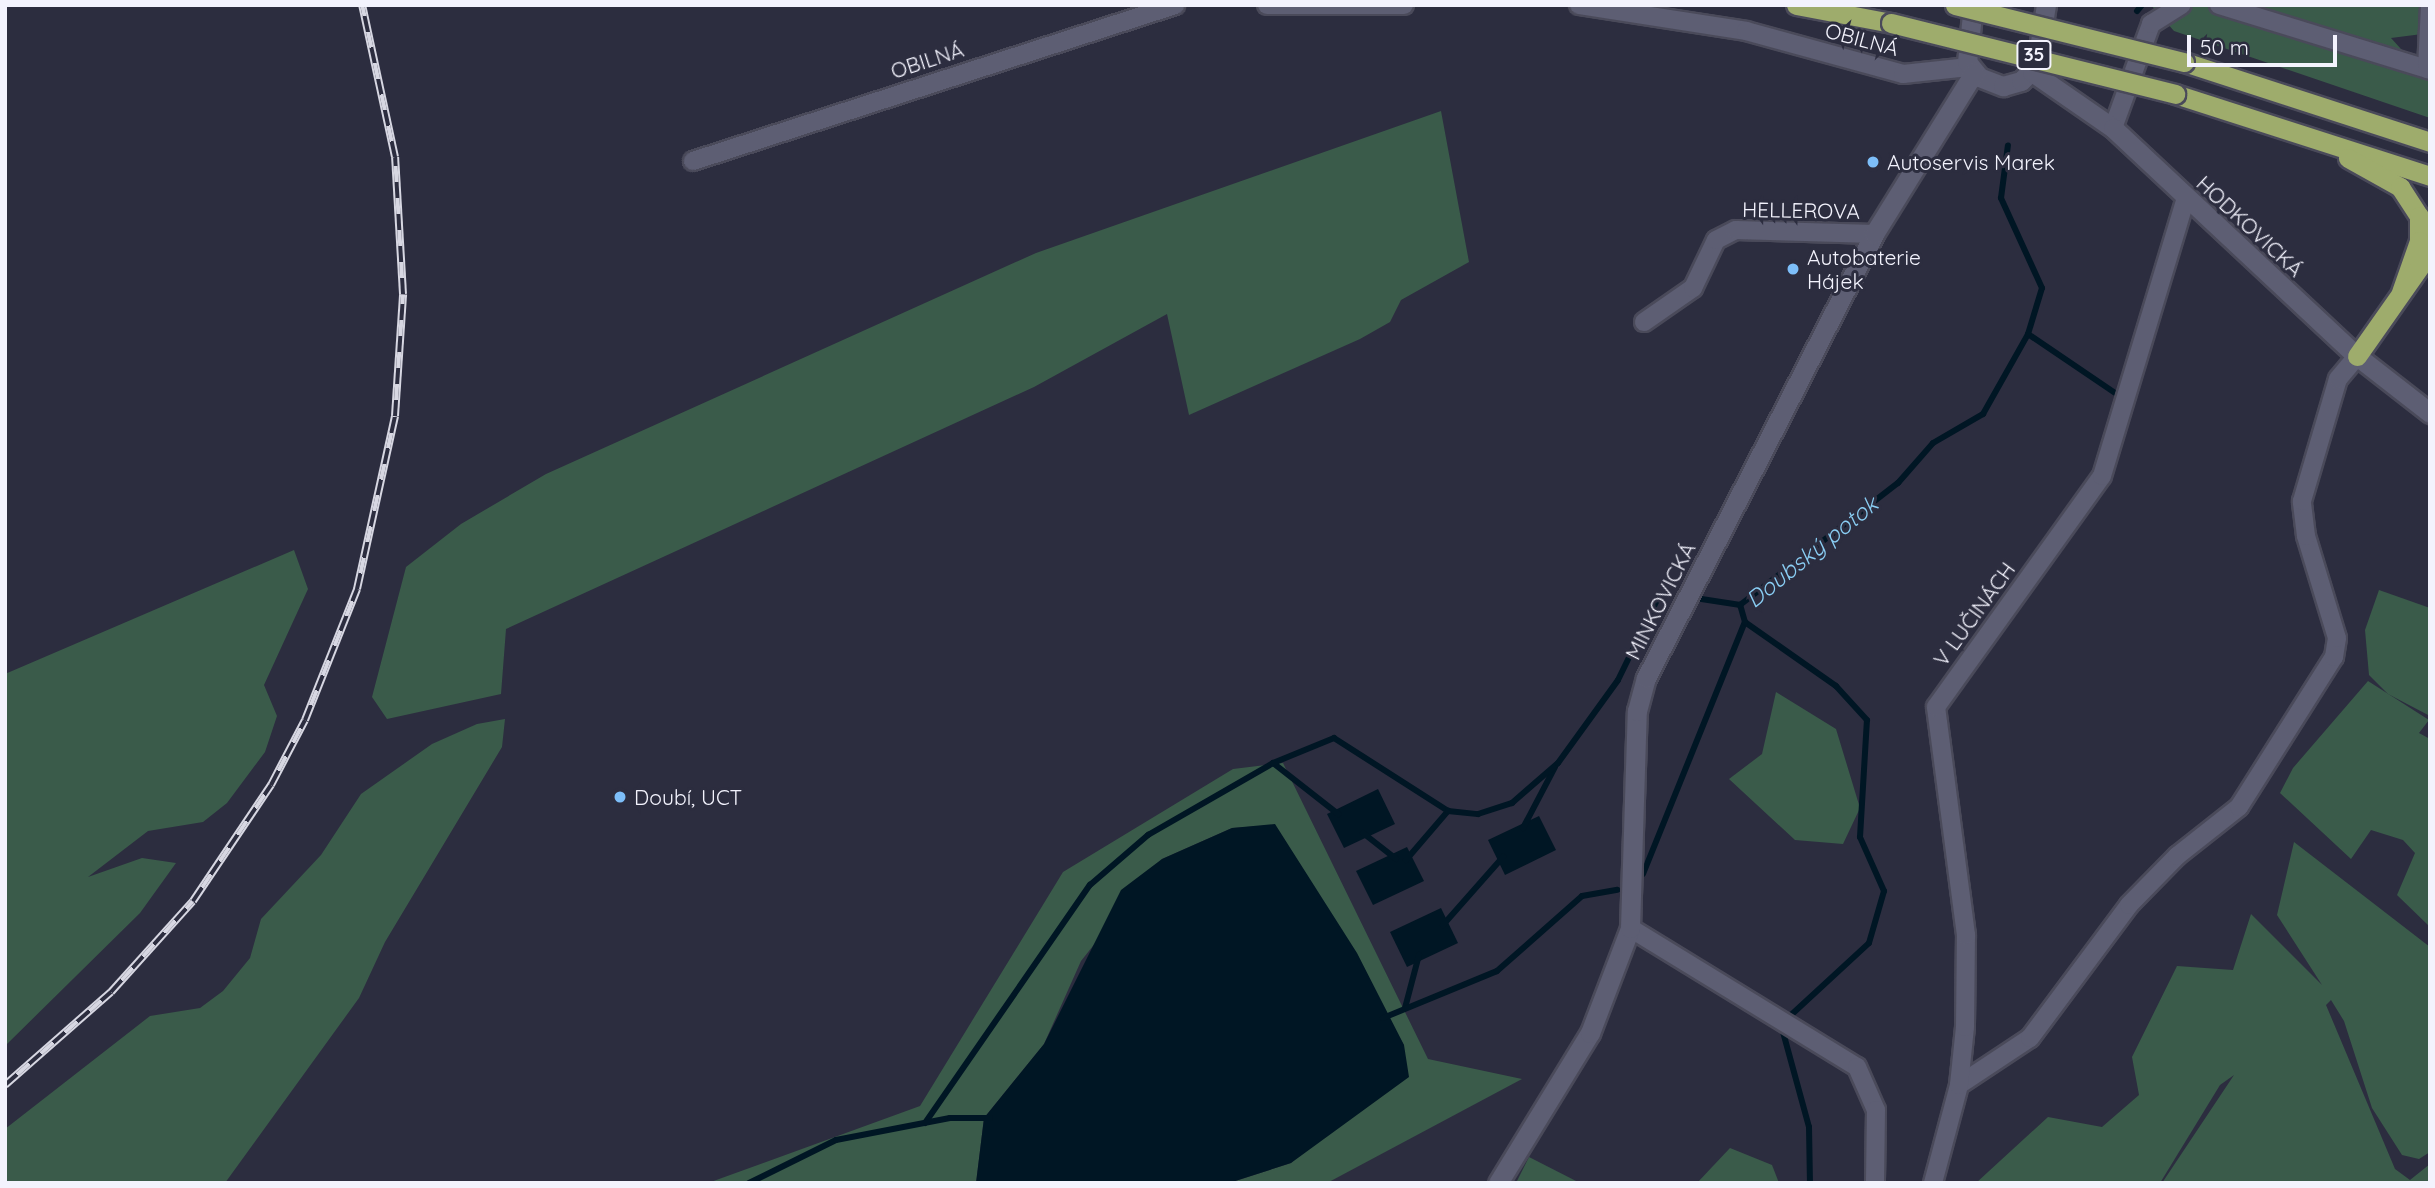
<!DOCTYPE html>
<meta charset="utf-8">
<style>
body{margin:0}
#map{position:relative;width:2435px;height:1188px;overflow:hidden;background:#2c2d3f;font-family:Quicksand,sans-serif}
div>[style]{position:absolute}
.green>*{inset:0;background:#3a5b4a}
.water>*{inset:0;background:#001624}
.stream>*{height:6px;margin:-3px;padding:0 3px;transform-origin:3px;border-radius:3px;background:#001624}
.roads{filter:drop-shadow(2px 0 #4a4a5a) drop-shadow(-2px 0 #4a4a5a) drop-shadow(0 2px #4a4a5a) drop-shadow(0 -2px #4a4a5a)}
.minor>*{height:18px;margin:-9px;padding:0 9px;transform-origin:9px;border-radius:9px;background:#5d5e73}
.tertiary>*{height:19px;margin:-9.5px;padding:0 9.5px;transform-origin:9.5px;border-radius:9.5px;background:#5d5e73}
.trunk>*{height:19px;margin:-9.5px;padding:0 9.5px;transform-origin:9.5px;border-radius:9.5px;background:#9eac6c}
.rail>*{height:8px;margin-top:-4px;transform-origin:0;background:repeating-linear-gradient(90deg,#2c2d3f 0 16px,#d7d7e2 0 32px);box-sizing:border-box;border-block:2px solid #d7d7e2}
.bridges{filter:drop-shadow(2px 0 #4a4a5a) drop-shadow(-2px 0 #4a4a5a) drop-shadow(0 2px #4a4a5a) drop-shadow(0 -2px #4a4a5a)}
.trunk-bridge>*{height:19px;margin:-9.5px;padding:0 9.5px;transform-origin:9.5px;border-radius:9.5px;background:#9eac6c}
.dots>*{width:19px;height:19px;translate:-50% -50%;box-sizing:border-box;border:4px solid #2c2d3f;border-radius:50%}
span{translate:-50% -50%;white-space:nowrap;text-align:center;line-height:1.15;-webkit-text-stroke:6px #2c2d3f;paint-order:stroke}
.shield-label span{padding:2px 5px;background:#2c2d3f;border:2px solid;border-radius:5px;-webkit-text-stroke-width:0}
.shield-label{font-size:19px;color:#f3f3fd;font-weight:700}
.street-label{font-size:21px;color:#f3f3fd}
.poi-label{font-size:21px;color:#f3f3fd}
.left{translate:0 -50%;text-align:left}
.water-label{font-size:23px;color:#8acef4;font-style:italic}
.frame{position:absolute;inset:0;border:7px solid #f3f3fd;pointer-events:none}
.scale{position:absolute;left:2187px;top:35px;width:150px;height:32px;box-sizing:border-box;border:4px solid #f3f3fd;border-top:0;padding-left:9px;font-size:21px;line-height:24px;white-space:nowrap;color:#f3f3fd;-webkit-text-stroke:5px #2c2d3f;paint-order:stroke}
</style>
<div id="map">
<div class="green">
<i style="clip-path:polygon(2151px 5px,2430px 5px,2430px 33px,2391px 38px,2430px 81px,2430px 118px,2174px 31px)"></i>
<i style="clip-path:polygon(1441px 111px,1469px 262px,1401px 300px,1390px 322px,1360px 339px,1189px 415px,1167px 314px,1034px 387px,506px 629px,501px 694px,387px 719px,372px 697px,406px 567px,461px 524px,546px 474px,1036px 253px)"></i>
<i style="clip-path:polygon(294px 550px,308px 589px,264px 685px,277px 716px,265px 752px,227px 803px,203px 822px,148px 831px,88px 877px,142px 858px,176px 863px,140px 913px,5px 1046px,5px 674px)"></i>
<i style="clip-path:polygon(2379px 590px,2430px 608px,2430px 716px,2388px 694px,2369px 675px,2365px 630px)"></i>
<i style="clip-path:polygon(2368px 681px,2429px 720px,2419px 733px,2430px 739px,2430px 927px,2397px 895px,2415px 853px,2403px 840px,2371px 830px,2351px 859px,2280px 793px,2293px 768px)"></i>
<i style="clip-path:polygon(1776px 692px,1836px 729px,1860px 808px,1843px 844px,1795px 840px,1729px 779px,1762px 754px)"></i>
<i style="clip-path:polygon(505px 719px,502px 747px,385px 942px,359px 998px,225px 1183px,5px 1183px,5px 1129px,150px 1016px,200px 1008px,223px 991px,250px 958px,261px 919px,321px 855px,361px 794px,432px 744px,477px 724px)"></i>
<i style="clip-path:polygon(1283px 763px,1428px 1059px,1522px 1079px,1327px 1183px,1229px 1183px,1291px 1163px,1404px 1045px,1275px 825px,1232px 828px,1162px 859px,1081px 961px,1044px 1044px,984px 1118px,976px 1183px,708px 1183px,920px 1106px,1063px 872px,1233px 769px)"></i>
<i style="clip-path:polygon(2294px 842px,2430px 947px,2430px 1152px,2419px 1159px,2402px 1155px,2372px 1108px,2344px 1021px,2331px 1000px,2326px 1005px,2395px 1169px,2410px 1180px,2430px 1164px,2430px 1183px,2162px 1183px,2234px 1075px,2220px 1085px,2160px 1183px,1976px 1183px,2048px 1117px,2102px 1127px,2139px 1095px,2132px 1057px,2177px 966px,2233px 970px,2251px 914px,2322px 985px,2277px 915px)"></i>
<i style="clip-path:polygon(1730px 1148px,1772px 1165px,1779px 1183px,1697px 1183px)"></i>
<i style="clip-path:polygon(1529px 1157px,1580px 1183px,1516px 1183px)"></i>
</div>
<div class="water">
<i style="clip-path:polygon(1378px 789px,1395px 824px,1344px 848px,1327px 814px)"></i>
<i style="clip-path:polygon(1539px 816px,1556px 850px,1505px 875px,1488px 840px)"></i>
<i style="clip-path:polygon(1275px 824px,1357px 953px,1404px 1045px,1409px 1077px,1291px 1163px,1229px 1183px,976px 1183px,984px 1118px,1044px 1044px,1121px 890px,1162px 859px,1232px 828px)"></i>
<i style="clip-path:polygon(1407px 847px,1424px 881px,1373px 905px,1356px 871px)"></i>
<i style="clip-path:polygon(1441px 908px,1458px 943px,1407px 967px,1390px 932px)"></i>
</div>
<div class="stream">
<i style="left:2137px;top:11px;width:8px;rotate:-50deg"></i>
<i style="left:2028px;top:334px;width:105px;rotate:34.1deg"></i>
<i style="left:1695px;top:598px;width:46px;rotate:8.8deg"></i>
<i style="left:1273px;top:763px;width:83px;rotate:38.1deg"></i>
<i style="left:1523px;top:828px;width:69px;rotate:-62.3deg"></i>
<i style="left:1363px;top:833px;width:42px;rotate:38.2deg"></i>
<i style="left:1406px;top:860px;width:65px;rotate:-49.4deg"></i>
<i style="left:1643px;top:874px;width:272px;rotate:-68deg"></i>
<i style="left:1443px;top:925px;width:91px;rotate:-48.6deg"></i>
<i style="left:1405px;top:1008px;width:55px;rotate:-75.2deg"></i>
<i style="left:1791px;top:1015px;width:106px;rotate:-42.7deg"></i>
<i style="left:1869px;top:943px;width:54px;rotate:-73.9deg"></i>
<i style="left:1884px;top:891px;width:59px;rotate:-114deg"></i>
<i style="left:1860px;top:837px;width:117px;rotate:-86.6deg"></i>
<i style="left:1867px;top:720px;width:46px;rotate:-132.4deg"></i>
<i style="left:1836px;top:686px;width:111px;rotate:-144.9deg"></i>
<i style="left:1745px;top:622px;width:18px;rotate:-106deg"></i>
<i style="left:1740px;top:605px;width:200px;rotate:-37.7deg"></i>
<i style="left:1898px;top:483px;width:53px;rotate:-48.8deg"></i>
<i style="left:1933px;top:443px;width:58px;rotate:-30.1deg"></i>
<i style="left:1983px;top:414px;width:92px;rotate:-60.6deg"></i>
<i style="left:2028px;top:334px;width:48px;rotate:-73.1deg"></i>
<i style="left:2042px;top:288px;width:99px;rotate:-114.5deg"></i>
<i style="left:2001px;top:198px;width:53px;rotate:-82.5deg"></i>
<i style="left:1383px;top:1018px;width:123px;rotate:-22.4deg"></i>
<i style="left:1497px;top:971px;width:113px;rotate:-41.4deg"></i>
<i style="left:1582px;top:896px;width:36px;rotate:-10deg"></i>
<i style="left:1783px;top:1032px;width:98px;rotate:74.7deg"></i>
<i style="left:1809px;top:1127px;width:56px;rotate:89deg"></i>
<i style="left:925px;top:1123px;width:290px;rotate:-55.3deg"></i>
<i style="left:1090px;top:885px;width:77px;rotate:-40.8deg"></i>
<i style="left:1148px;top:835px;width:144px;rotate:-29.9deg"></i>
<i style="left:1273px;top:763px;width:66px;rotate:-22.3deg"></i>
<i style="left:1334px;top:738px;width:135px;rotate:32.6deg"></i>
<i style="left:1448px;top:811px;width:30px;rotate:6deg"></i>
<i style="left:1478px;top:814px;width:36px;rotate:-18deg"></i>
<i style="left:1512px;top:803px;width:61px;rotate:-41deg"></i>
<i style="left:1558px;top:763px;width:102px;rotate:-54.1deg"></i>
<i style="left:1618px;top:680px;width:89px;rotate:-64deg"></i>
<i style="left:1657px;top:600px;width:13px;rotate:-29deg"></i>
<i style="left:749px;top:1183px;width:97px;rotate:-26.3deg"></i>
<i style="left:836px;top:1140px;width:116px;rotate:-10.9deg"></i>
<i style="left:950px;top:1118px;width:40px"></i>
</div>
<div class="roads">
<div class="minor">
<i style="left:1267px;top:5px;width:137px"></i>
<i style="left:1579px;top:5px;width:169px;rotate:8.8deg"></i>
<i style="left:1746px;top:31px;width:163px;rotate:15.3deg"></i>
<i style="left:1903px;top:74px;width:66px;rotate:-6.1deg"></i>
<i style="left:2219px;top:5px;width:221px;rotate:17.1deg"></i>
<i style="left:2427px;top:69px;width:64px;rotate:-87.3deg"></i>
<i style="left:2113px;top:128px;width:111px;rotate:-69.9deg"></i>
<i style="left:2151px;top:24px;width:36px;rotate:-32deg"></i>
<i style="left:693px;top:161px;width:507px;rotate:-17.93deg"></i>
<i style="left:1644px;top:322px;width:60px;rotate:-34.8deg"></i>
<i style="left:1693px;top:288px;width:53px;rotate:-64.4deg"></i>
<i style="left:1716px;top:240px;width:22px;rotate:-27deg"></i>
<i style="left:1736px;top:230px;width:138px;rotate:1.7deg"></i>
<i style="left:1630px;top:928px;width:266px;rotate:31.5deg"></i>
<i style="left:1857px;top:1067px;width:47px;rotate:66.2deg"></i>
<i style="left:1876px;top:1110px;width:73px;rotate:90.8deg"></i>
<i style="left:1959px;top:1085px;width:85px;rotate:-33.5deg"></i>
<i style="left:2030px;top:1038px;width:166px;rotate:-53.3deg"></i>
<i style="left:2129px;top:905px;width:69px;rotate:-45.6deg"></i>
<i style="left:2177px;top:856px;width:79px;rotate:-38.3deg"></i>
<i style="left:2239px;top:807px;width:178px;rotate:-57.7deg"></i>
<i style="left:2334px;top:657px;width:19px;rotate:-81deg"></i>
<i style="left:2337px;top:638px;width:107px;rotate:-106.9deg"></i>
<i style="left:2306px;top:536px;width:35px;rotate:-97deg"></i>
<i style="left:2302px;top:501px;width:127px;rotate:-73.6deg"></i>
<i style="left:2338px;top:379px;width:30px;rotate:-50deg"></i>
<i style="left:1933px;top:1183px;width:101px;rotate:-75.1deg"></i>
<i style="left:1959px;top:1085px;width:58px;rotate:-84.1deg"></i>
<i style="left:1965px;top:1027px;width:92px;rotate:-89.4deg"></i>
<i style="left:1966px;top:935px;width:230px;rotate:-97.5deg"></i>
<i style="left:1936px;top:707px;width:284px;rotate:-54.3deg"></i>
<i style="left:2102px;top:476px;width:290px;rotate:-73.2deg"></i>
</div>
<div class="tertiary">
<i style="left:1973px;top:5px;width:57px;rotate:96deg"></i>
<i style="left:1967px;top:62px;width:19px;rotate:51deg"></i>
<i style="left:1979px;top:77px;width:26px;rotate:21deg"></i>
<i style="left:2003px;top:86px;width:19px;rotate:-16deg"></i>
<i style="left:2021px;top:81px;width:21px;rotate:-45deg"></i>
<i style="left:2036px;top:66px;width:62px;rotate:-80.7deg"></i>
<i style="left:2032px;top:72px;width:98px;rotate:34.7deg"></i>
<i style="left:2113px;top:128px;width:334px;rotate:43.1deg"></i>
<i style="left:2357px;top:356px;width:93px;rotate:38deg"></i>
<i style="left:1498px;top:1183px;width:176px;rotate:-58.5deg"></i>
<i style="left:1590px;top:1033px;width:112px;rotate:-69.1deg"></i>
<i style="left:1630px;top:928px;width:217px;rotate:-88.2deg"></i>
<i style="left:1637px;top:711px;width:34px;rotate:-75deg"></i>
<i style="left:1646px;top:678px;width:499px;rotate:-62.8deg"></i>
<i style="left:1874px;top:234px;width:190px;rotate:-58.2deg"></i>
</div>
<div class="trunk">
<i style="left:1796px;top:5px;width:97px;rotate:10.7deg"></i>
<i style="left:2184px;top:62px;width:259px;rotate:18deg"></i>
<i style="left:2175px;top:94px;width:268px;rotate:17.8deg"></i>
<i style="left:2348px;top:158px;width:60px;rotate:29.1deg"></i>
<i style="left:2400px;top:187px;width:35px;rotate:57deg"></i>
<i style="left:2419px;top:216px;width:25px;rotate:90deg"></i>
<i style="left:2419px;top:241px;width:54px;rotate:109.4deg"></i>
<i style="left:2357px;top:356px;width:127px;rotate:-54.9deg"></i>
</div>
</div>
<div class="rail">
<i style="left:5px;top:1085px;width:141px;rotate:-41.3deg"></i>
<i style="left:111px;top:992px;width:122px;rotate:-48deg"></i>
<i style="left:193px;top:901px;width:140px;rotate:-56.1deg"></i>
<i style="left:271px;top:785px;width:73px;rotate:-62.4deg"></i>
<i style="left:305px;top:720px;width:141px;rotate:-68.3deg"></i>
<i style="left:357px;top:589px;width:177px;rotate:-77.6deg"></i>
<i style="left:395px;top:416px;width:122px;rotate:-86.2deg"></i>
<i style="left:403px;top:294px;width:137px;rotate:-93.3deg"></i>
<i style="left:395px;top:157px;width:156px;rotate:-102.2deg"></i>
</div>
<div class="bridges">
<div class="trunk-bridge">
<i style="left:1955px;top:5px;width:236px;rotate:14deg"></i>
<i style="left:1891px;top:23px;width:293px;rotate:14deg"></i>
</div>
</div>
<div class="dots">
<i style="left:1873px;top:162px;background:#7dbef9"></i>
<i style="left:1793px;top:269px;background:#7dbef9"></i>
<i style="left:620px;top:797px;background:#7dbef9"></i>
</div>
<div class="shield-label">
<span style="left:2034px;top:55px">35</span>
</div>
<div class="street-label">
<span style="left:1862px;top:39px;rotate:15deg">OBILNÁ</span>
<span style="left:927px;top:60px;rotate:-18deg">OBILNÁ</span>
<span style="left:1801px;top:210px;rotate:1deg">HELLEROVA</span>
<span style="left:2250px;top:226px;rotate:43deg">HODKOVICKÁ</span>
<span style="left:1660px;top:601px;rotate:-63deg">MINKOVICKÁ</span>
<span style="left:1974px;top:614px;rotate:-54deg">V LUČINÁCH</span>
</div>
<div class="poi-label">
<span class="left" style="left:1887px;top:162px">Autoservis Marek</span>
<span class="left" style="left:1807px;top:269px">Autobaterie<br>Hájek</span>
<span class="left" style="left:634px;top:797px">Doubí, UCT</span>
</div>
<div class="water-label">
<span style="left:1812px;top:552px;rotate:-39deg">Doubský potok</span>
</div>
<div class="frame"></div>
<div class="scale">50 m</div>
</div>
